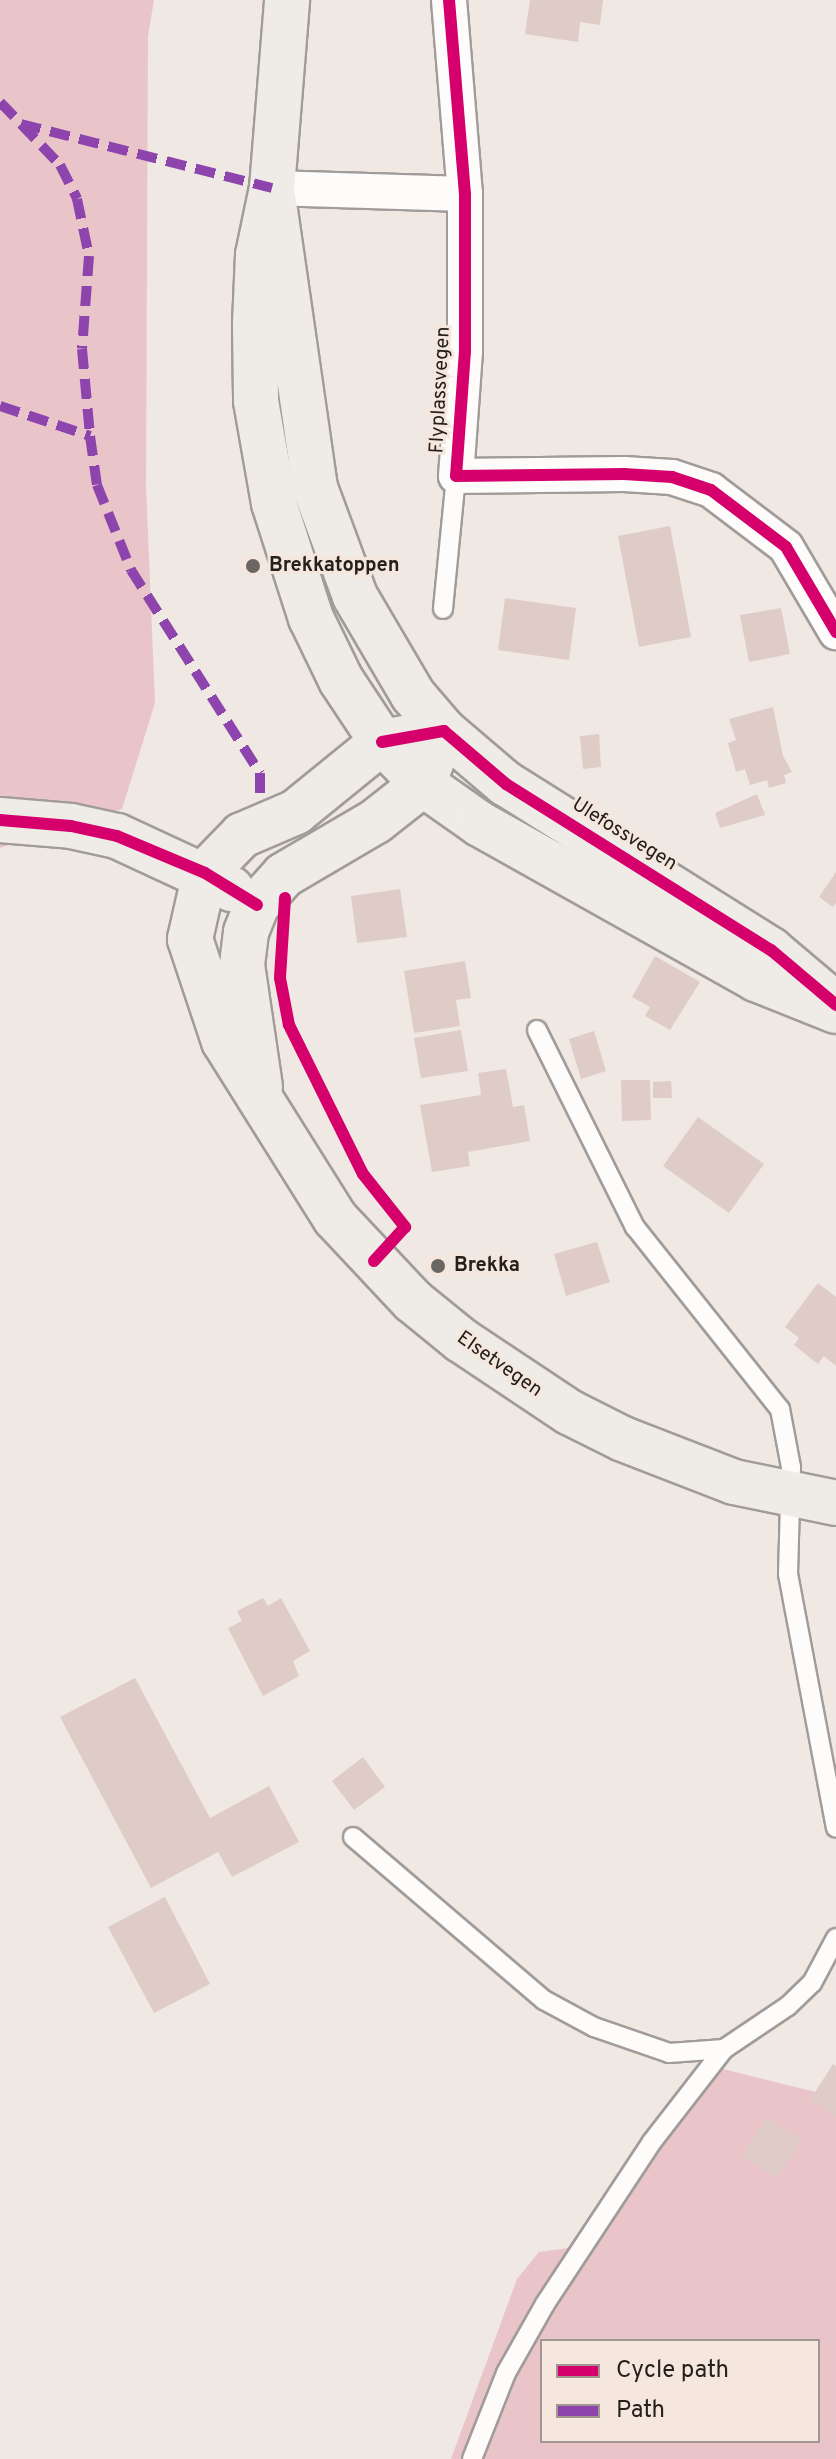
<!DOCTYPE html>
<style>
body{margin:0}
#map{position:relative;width:836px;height:2459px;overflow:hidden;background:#efe8e3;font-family:Overpass,sans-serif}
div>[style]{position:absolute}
.green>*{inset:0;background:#e9c5c9}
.building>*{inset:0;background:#e0ccc7}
.roads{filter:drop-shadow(2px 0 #a19c99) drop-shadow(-2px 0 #a19c99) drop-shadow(0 2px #a19c99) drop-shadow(0 -2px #a19c99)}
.lane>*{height:18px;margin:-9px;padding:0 9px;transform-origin:9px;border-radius:9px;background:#fdfcfb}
.street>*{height:34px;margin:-17px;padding:0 17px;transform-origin:17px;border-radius:17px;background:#fdfcfb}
.secondary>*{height:44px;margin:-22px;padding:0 22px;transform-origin:22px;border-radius:22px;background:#efece8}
.quiet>*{height:10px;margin-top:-5px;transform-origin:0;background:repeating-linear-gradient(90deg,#8e44ad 0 20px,transparent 0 30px)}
.cycleway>*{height:12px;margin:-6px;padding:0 6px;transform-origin:6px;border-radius:6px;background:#d6006c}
.dots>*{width:22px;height:22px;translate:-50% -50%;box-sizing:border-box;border:4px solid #f5e7dd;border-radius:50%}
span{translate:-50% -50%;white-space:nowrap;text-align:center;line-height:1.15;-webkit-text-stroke:6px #f5e7dd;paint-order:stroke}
.street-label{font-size:20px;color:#25201c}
.poi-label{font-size:20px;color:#25201c;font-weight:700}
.left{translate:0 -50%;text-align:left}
.legend{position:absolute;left:540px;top:2339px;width:280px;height:104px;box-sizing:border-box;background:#f5e7dd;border:2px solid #a29790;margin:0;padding:10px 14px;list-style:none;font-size:24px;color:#25201c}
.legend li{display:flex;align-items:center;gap:16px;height:40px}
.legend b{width:40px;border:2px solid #a29790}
</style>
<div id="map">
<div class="green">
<i style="clip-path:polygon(0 0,154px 0,148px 36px,146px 486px,155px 703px,122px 809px,0 848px)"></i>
<i style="clip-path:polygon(evenodd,699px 2063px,836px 2097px,836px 2459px,451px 2459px,517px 2279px,539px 2252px,568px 2248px,699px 2063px,542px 2341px,818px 2341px,818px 2441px,542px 2441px,542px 2341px)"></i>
</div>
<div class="building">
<i style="clip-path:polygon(530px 0,603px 0,600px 25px,580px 22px,578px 42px,525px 34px)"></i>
<i style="clip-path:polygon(670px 526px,691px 637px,639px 647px,618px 536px)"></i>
<i style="clip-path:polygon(505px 598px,576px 608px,569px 660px,498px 650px)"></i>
<i style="clip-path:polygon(781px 608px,790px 654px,749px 662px,740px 615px)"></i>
<i style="clip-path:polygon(773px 707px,783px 756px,792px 772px,784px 775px,786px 783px,769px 788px,767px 780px,750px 785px,745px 769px,736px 772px,728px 743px,736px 740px,729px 719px)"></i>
<i style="clip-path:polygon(599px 734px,601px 767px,583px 769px,580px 736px)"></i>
<i style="clip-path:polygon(757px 794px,765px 815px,720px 828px,715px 813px)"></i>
<i style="clip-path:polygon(836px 872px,836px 903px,833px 907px,819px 897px)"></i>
<i style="clip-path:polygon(400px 889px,407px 937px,357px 943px,351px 896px)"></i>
<i style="clip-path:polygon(655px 956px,700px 982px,670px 1030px,645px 1016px,650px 1007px,632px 997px)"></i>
<i style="clip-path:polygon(465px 961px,471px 998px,456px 1000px,460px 1026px,414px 1033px,404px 971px)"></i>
<i style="clip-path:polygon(461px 1030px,468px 1071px,421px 1078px,414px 1038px)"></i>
<i style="clip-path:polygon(594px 1031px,606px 1071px,581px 1079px,569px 1039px)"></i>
<i style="clip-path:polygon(506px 1069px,513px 1107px,524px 1105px,530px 1141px,468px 1152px,470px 1166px,432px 1172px,420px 1105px,481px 1095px,478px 1073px)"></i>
<i style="clip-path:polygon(621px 1080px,650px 1080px,651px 1120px,622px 1121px)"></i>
<i style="clip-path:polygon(671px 1081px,672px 1098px,653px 1098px,653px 1082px)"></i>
<i style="clip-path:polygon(698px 1117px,764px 1164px,729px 1213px,663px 1166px)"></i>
<i style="clip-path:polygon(597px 1242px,610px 1282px,566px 1296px,554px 1254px)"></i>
<i style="clip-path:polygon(818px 1283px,836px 1297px,836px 1366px,824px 1356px,818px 1364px,794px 1345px,799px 1338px,785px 1327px)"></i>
<i style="clip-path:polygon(263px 1598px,268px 1606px,281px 1598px,310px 1651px,293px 1661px,299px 1676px,263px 1696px,228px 1628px,242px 1621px,237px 1611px)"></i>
<i style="clip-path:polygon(135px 1678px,210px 1818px,269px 1786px,299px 1842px,232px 1877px,218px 1852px,151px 1888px,60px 1717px)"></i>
<i style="clip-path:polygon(363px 1757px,385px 1787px,354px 1810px,332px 1781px)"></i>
<i style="clip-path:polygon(165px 1897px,210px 1984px,154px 2013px,108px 1927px)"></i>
<i style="clip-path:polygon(833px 2064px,836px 2066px,836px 2116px,810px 2100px)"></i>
<i style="clip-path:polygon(767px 2117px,802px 2140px,777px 2179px,742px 2156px)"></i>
</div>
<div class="roads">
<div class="lane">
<i style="left:443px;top:609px;width:134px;rotate:-84.4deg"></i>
<i style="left:537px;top:1030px;width:220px;rotate:63.6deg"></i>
<i style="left:635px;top:1227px;width:233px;rotate:51.5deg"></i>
<i style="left:780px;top:1409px;width:59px;rotate:79.3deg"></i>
<i style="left:791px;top:1467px;width:107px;rotate:91.6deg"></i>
<i style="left:788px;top:1574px;width:258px;rotate:79.3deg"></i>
<i style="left:353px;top:1837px;width:251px;rotate:40.5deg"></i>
<i style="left:544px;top:2000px;width:57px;rotate:28.4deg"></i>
<i style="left:594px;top:2027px;width:79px;rotate:19.1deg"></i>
<i style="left:669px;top:2053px;width:55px;rotate:-4.2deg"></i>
<i style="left:472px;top:2459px;width:92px;rotate:-68.4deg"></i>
<i style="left:506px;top:2373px;width:79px;rotate:-60.5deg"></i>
<i style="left:545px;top:2304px;width:193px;rotate:-56.6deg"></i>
<i style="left:651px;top:2143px;width:119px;rotate:-52.2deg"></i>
<i style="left:724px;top:2049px;width:77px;rotate:-33.9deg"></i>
<i style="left:788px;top:2006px;width:33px;rotate:-44deg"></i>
<i style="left:812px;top:1983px;width:51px;rotate:-61.9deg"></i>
</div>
<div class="street">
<i style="left:449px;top:0;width:195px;rotate:85.3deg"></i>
<i style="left:465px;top:194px;width:157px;rotate:90deg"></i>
<i style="left:465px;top:351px;width:125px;rotate:94.1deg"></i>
<i style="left:456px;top:476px;width:168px;rotate:-0.7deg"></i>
<i style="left:624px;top:474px;width:48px;rotate:3.6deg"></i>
<i style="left:672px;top:477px;width:41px;rotate:18.4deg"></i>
<i style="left:711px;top:490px;width:94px;rotate:37.2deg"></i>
<i style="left:786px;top:547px;width:99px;rotate:59.5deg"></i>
<i style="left:272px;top:188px;width:193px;rotate:1.8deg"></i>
</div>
<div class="secondary">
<i style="left:272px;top:188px;width:189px;rotate:-85.4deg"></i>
<i style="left:410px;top:737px;width:28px;rotate:170deg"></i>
<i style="left:382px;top:742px;width:111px;rotate:140.9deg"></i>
<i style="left:296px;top:812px;width:59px;rotate:156.9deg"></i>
<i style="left:242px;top:835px;width:53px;rotate:134.2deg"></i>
<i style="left:205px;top:873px;width:68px;rotate:102.8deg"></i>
<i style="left:190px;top:939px;width:108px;rotate:71.6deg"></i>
<i style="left:224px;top:1041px;width:209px;rotate:57.9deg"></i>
<i style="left:335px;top:1218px;width:114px;rotate:46.8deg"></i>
<i style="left:413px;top:1301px;width:62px;rotate:39.1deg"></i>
<i style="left:461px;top:1340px;width:130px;rotate:33.7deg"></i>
<i style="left:569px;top:1412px;width:60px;rotate:26.6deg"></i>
<i style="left:623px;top:1439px;width:119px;rotate:21.2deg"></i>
<i style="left:734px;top:1482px;width:104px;rotate:11.6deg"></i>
<i style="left:0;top:820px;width:71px;rotate:4.8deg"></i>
<i style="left:71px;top:826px;width:47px;rotate:12.3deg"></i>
<i style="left:117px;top:836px;width:126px;rotate:24.9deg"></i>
<i style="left:836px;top:1005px;width:85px;rotate:-139.8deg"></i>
<i style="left:771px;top:950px;width:313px;rotate:-147.9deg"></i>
<i style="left:506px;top:784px;width:82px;rotate:-139.5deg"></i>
<i style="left:444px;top:731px;width:48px;rotate:-130.7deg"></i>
<i style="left:413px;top:695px;width:115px;rotate:-120.4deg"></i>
<i style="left:355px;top:596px;width:115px;rotate:-110.3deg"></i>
<i style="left:315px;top:488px;width:303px;rotate:-98.2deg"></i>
<i style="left:272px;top:188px;width:68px;rotate:101.8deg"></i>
<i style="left:258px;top:255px;width:70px;rotate:92.5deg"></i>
<i style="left:255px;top:325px;width:76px;rotate:89.2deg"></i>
<i style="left:256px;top:401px;width:104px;rotate:80deg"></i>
<i style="left:274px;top:503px;width:121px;rotate:72.2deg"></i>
<i style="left:311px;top:618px;width:69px;rotate:64.2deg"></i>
<i style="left:341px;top:680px;width:74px;rotate:56.5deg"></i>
<i style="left:382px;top:742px;width:59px;rotate:45.7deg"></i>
<i style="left:423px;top:784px;width:70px;rotate:35.1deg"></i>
<i style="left:480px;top:824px;width:317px;rotate:29.3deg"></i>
<i style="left:756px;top:979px;width:86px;rotate:21.8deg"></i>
<i style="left:260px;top:1087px;width:123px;rotate:-98.4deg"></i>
<i style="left:242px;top:965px;width:33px;rotate:-83deg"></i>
<i style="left:246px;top:932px;width:29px;rotate:-68deg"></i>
<i style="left:257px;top:905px;width:40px;rotate:-48deg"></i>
<i style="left:284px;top:875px;width:107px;rotate:-30.4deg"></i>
<i style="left:376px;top:821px;width:60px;rotate:-38.2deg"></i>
<i style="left:423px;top:784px;width:30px;rotate:-69deg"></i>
</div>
</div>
<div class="quiet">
<i style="left:0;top:102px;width:30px;rotate:46deg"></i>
<i style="left:21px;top:124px;width:259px;rotate:14.3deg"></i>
<i style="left:21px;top:124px;width:57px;rotate:46.4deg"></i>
<i style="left:60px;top:165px;width:38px;rotate:63deg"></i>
<i style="left:77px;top:199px;width:58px;rotate:78.1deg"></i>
<i style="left:89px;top:256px;width:93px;rotate:94.3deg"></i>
<i style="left:82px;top:349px;width:87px;rotate:84.7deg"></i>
<i style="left:0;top:406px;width:95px;rotate:18.4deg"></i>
<i style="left:90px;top:436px;width:49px;rotate:81.9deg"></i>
<i style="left:97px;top:485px;width:92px;rotate:68.2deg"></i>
<i style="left:131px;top:570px;width:241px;rotate:57.6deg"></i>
<i style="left:260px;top:773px;width:24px;rotate:90deg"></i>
</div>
<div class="cycleway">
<i style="left:449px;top:0;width:195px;rotate:85.3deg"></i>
<i style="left:465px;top:194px;width:157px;rotate:90deg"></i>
<i style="left:465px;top:351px;width:125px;rotate:94.1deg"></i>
<i style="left:456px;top:476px;width:168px;rotate:-0.7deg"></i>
<i style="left:624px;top:474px;width:48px;rotate:3.6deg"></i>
<i style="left:672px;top:477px;width:41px;rotate:18.4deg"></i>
<i style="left:711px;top:490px;width:94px;rotate:37.2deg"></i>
<i style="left:786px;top:547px;width:99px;rotate:59.5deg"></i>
<i style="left:382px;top:742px;width:63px;rotate:-10.1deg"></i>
<i style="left:444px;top:731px;width:82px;rotate:40.5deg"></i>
<i style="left:506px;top:784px;width:313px;rotate:32.1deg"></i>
<i style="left:771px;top:950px;width:85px;rotate:40.2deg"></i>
<i style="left:0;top:820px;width:71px;rotate:4.8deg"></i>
<i style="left:71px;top:826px;width:47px;rotate:12.3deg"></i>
<i style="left:117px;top:836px;width:95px;rotate:22.8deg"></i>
<i style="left:205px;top:873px;width:61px;rotate:31.6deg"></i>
<i style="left:285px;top:898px;width:80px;rotate:93.6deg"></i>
<i style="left:280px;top:978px;width:48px;rotate:79.2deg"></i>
<i style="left:289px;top:1025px;width:166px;rotate:63.6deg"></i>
<i style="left:363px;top:1174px;width:68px;rotate:51.6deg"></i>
<i style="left:405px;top:1227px;width:46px;rotate:132.4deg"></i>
</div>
<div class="dots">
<i style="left:253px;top:566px;background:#6c6662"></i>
<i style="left:438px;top:1266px;background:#6c6662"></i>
</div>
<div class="street-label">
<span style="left:441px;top:390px;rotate:-87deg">Flyplassvegen</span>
<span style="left:624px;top:835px;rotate:32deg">Ulefossvegen</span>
<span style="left:499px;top:1365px;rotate:35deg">Elsetvegen</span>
</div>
<div class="poi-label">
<span class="left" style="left:269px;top:566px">Brekkatoppen</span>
<span class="left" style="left:454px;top:1266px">Brekka</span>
</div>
<ul class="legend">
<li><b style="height:10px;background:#d6006c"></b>Cycle path</li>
<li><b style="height:10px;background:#8e44ad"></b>Path</li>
</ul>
</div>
